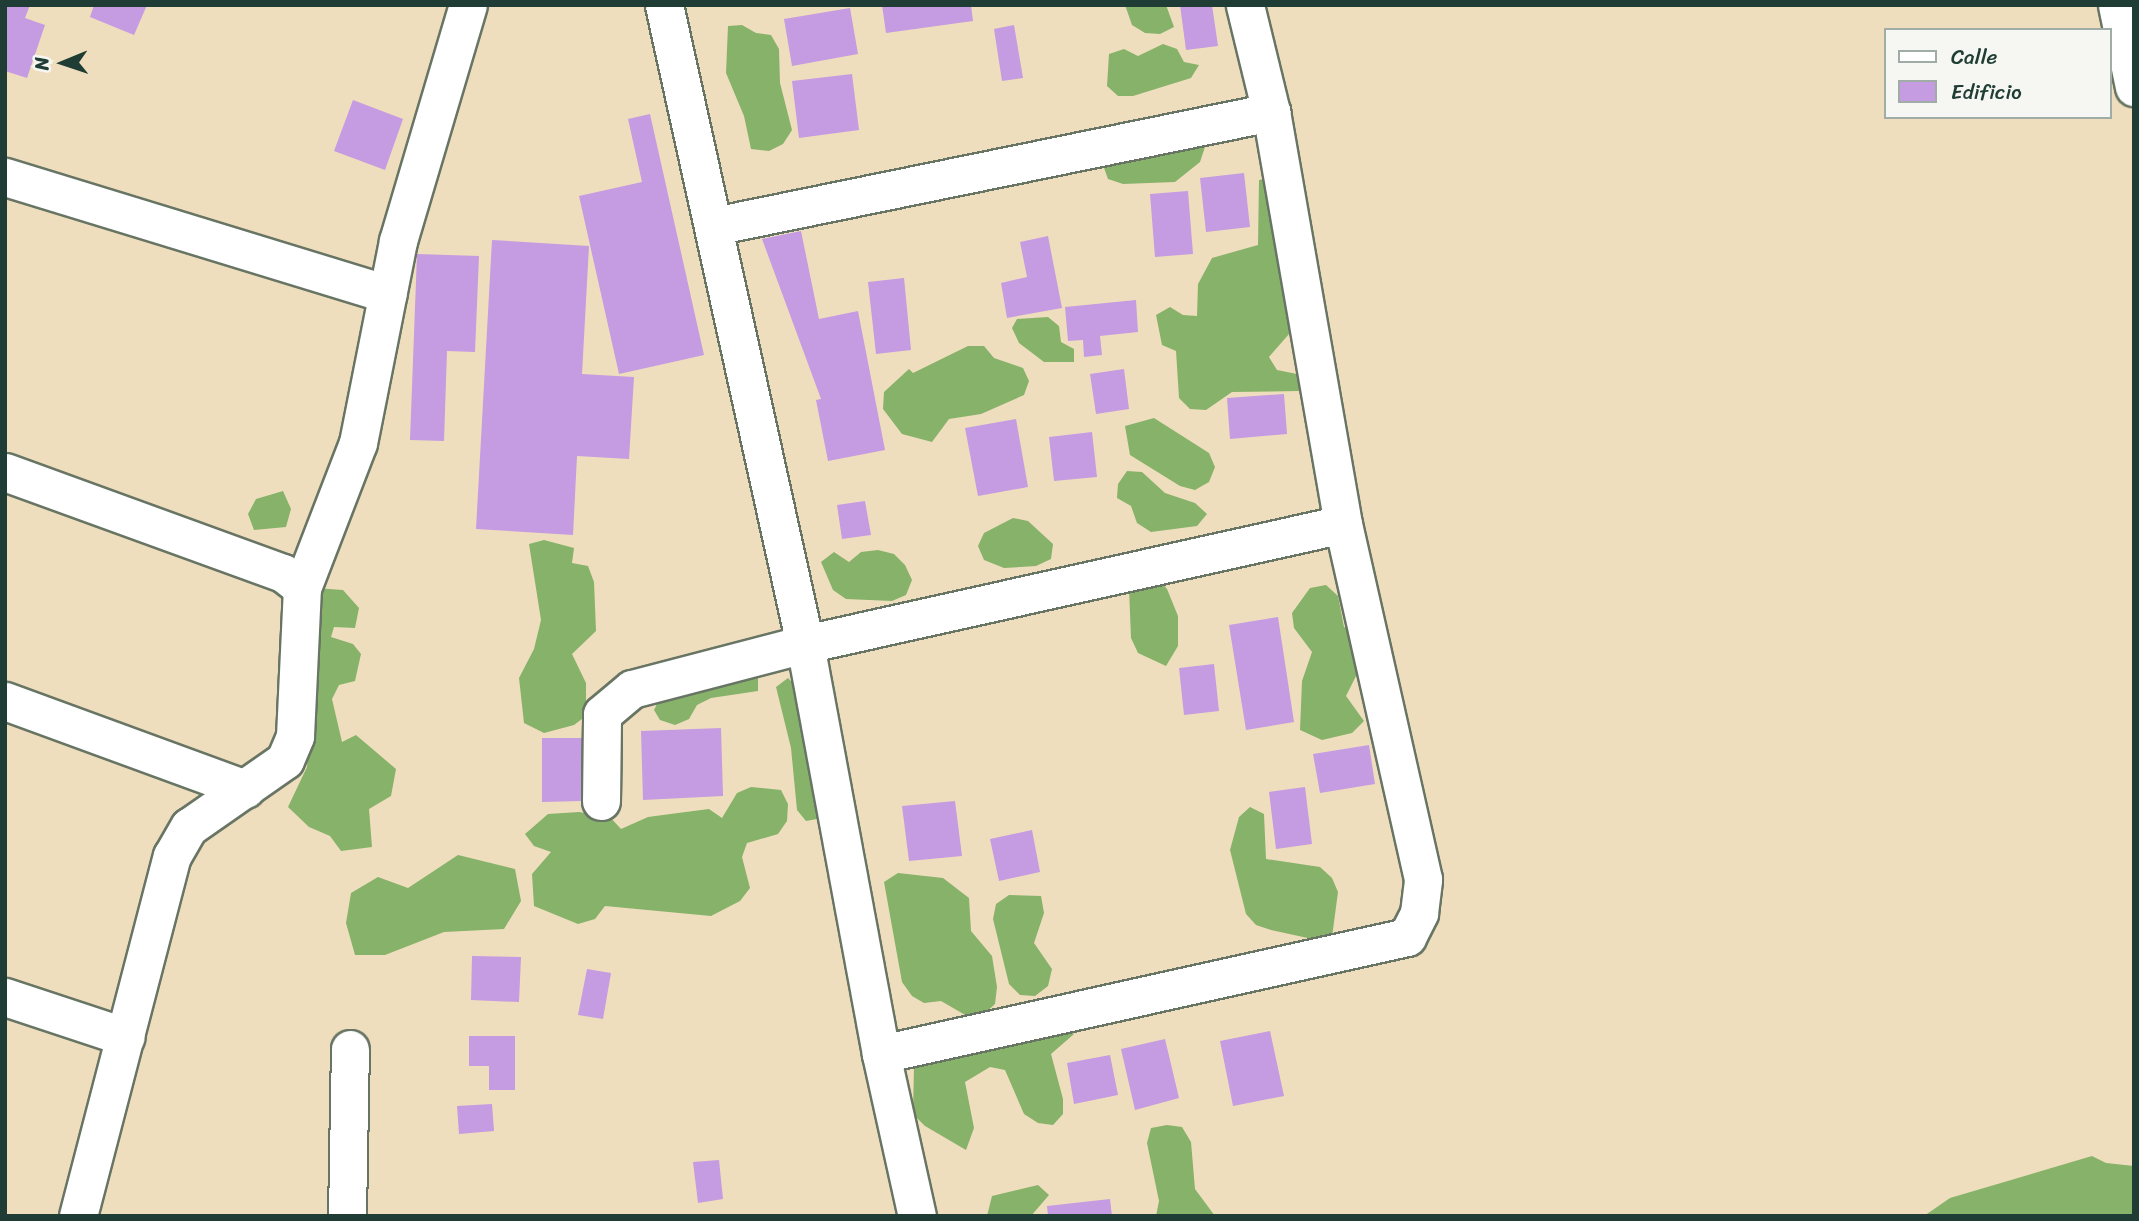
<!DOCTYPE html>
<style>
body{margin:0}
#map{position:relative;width:2139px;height:1221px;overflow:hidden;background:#efdebd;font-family:Sriracha,sans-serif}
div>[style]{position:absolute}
.forest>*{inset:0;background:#86b26a}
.building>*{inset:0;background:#c59be2}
.roads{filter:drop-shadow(2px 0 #687564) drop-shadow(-2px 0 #687564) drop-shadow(0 2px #687564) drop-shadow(0 -2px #687564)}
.minor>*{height:37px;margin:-18.5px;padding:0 18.5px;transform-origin:18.5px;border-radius:18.5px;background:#fff}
span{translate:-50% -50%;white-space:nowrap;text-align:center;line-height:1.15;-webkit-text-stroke:6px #f6f6f2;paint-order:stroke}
.frame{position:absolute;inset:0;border:7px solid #1f3d34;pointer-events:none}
.legend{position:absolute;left:1884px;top:28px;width:228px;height:91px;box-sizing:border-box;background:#f6f6f2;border:2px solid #a0aca6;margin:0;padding:9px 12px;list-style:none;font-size:21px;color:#1f3d34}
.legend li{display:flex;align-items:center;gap:14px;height:35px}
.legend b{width:35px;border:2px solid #a0aca6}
.north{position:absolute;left:28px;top:28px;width:70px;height:70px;-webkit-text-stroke:5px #f6f6f2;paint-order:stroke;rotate:268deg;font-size:19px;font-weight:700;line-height:28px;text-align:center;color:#1f3d34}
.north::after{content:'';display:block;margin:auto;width:24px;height:32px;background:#1f3d34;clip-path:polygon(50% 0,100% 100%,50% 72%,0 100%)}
</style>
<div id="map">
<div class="forest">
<i style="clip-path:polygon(1125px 5px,1166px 5px,1174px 27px,1160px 34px,1145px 33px,1132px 25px)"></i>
<i style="clip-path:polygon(742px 25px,756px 33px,771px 35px,779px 49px,780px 83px,792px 130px,783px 144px,769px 151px,751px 149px,744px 116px,726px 73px,728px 26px)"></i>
<i style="clip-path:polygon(1163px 44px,1177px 49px,1184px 62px,1199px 65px,1191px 78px,1133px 96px,1118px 96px,1107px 86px,1109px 54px,1124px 49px,1138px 56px)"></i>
<i style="clip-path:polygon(1193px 138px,1205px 147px,1200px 162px,1175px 182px,1123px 184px,1108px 179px,1103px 165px)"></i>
<i style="clip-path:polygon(1274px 177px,1291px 316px,1289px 334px,1269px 357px,1277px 370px,1307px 376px,1300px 391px,1232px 392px,1206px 410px,1190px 409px,1179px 398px,1176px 351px,1162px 345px,1156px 315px,1170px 307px,1183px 315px,1197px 316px,1198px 284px,1212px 258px,1258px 245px,1259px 180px)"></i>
<i style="clip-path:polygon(1048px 317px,1059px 326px,1061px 342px,1074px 349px,1074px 362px,1044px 362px,1019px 343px,1012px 328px,1017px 319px)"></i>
<i style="clip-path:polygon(968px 346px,984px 346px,994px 358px,1023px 368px,1029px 381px,1024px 395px,981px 414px,949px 419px,932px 442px,902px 434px,883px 409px,884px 392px,909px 369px,913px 373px)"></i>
<i style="clip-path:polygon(1154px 418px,1209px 453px,1215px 467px,1209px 482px,1195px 490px,1180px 486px,1130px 455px,1125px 426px)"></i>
<i style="clip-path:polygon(1127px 471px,1142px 472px,1165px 493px,1195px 503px,1207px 514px,1197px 526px,1151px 532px,1137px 523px,1131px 506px,1117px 498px,1118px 484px)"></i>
<i style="clip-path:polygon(283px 491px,291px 509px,286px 527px,254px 530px,248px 514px,256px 499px)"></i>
<i style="clip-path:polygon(1013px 518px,1028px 521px,1053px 544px,1051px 559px,1036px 566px,1004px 568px,984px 560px,978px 546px,984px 533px)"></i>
<i style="clip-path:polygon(544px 540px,574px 548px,572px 563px,588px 566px,594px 582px,596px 631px,572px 654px,586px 683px,586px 716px,574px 725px,544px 733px,524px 723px,519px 678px,534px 649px,541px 620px,529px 544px)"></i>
<i style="clip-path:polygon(878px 550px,894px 554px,905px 565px,912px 580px,906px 595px,892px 601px,846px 599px,833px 590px,821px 562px,834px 552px,849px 562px,861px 552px)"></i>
<i style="clip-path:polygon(1156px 576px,1167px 589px,1178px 616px,1178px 646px,1166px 666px,1138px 653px,1131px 638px,1129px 588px)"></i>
<i style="clip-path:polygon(1326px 585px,1338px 596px,1344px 627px,1359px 635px,1361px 666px,1346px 696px,1364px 721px,1352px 733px,1322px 740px,1300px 730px,1302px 681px,1312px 652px,1294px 628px,1292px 613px,1310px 588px)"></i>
<i style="clip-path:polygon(315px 588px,343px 590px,359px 608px,355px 628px,334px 627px,331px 637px,353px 644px,361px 654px,355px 681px,339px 685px,332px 699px,342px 742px,356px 735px,396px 769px,391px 796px,369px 809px,372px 847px,341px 851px,330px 836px,309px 827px,288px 807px,307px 767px)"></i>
<i style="clip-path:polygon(758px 674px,758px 691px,711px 698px,697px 705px,689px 719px,675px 725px,660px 720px,654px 710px,661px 696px)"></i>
<i style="clip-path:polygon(788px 678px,800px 690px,828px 817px,806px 821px,797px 810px,791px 748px,776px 687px)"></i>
<i style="clip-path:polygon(751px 787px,781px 790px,788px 804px,787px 821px,778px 834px,747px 843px,742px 857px,750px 888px,740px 901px,711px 916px,605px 906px,595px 919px,578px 924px,534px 906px,532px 874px,551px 852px,534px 846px,525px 834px,548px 814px,579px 812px,610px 817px,621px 829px,648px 817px,678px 813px,709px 809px,722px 818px,737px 793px)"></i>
<i style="clip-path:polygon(1250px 807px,1264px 814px,1266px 859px,1320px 867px,1332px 878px,1338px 892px,1332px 937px,1317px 940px,1271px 930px,1256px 925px,1246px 914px,1230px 850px,1239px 817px)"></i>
<i style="clip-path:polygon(458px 855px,515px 869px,521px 901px,504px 929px,444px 932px,385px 955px,355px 955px,346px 923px,351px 893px,378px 877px,408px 888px)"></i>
<i style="clip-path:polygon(898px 873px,943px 878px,969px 898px,971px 931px,992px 956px,997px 987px,995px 1004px,982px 1016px,967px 1016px,941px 1001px,924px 1003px,912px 996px,902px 982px,884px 882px)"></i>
<i style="clip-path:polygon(1009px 895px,1041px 896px,1044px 913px,1034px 943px,1052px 969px,1048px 986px,1035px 996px,1020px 995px,1009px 984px,993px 919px,996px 904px)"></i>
<i style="clip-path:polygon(1062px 1022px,1074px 1034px,1051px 1054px,1063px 1099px,1063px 1114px,1053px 1125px,1038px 1123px,1024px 1114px,1005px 1070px,990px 1067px,965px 1082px,974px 1128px,966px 1150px,925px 1126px,913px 1114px,914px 1065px)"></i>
<i style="clip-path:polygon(1167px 1125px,1182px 1127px,1191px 1142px,1195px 1189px,1215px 1216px,1156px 1216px,1159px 1201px,1147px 1143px,1151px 1128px)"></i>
<i style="clip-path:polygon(2092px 1156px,2106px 1163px,2134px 1166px,2134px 1216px,1924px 1216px,1950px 1198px)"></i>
<i style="clip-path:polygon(1038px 1185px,1049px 1195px,1031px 1216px,987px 1216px,992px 1196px)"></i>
</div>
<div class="building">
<i style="clip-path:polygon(5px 5px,30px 5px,25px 18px,45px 25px,27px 78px,5px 71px)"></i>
<i style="clip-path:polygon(94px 5px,147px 5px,134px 35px,90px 17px)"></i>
<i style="clip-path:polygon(882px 5px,971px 5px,973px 21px,886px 33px)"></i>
<i style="clip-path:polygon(1180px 5px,1212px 5px,1218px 46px,1186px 50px)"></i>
<i style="clip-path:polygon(850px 8px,858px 54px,792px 66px,784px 19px)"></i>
<i style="clip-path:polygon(1014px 25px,1023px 78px,1002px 81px,994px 29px)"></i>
<i style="clip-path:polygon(852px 74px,859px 130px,799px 138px,792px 81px)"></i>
<i style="clip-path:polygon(353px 100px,403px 119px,385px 170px,334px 151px)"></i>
<i style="clip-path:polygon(650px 114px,704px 355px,619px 374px,579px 196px,642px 182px,628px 119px)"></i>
<i style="clip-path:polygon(1244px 173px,1250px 227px,1206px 232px,1200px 178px)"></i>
<i style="clip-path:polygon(1188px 191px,1193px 254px,1155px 257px,1150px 194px)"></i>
<i style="clip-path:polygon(801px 231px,819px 319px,858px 311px,885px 450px,828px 461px,816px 400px,821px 399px,762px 239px)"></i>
<i style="clip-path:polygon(1048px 236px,1062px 308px,1007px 318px,1001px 283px,1027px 277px,1020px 242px)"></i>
<i style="clip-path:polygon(492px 240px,589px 246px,582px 374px,634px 377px,629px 459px,577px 456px,573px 535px,476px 529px)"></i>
<i style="clip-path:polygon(417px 254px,479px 256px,475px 352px,447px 351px,444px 441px,410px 440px)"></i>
<i style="clip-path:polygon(904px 278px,911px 350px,876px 354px,868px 282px)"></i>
<i style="clip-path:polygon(1136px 300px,1138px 332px,1100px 336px,1102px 355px,1084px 357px,1083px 340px,1068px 341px,1065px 307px)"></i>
<i style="clip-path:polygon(1124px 369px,1129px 409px,1096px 414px,1090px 374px)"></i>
<i style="clip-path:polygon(1284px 394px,1287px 434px,1230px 439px,1227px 398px)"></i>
<i style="clip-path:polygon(1016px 419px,1028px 487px,978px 496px,965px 428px)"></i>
<i style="clip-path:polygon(1092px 432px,1097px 477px,1054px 481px,1049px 437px)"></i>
<i style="clip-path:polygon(865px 501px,871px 535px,842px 539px,837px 505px)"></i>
<i style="clip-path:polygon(1278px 617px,1294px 722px,1246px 730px,1229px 625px)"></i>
<i style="clip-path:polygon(1214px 664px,1219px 711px,1184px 715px,1179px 668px)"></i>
<i style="clip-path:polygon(721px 728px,723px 796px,643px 800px,641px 731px)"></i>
<i style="clip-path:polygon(542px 738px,582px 738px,582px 801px,542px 802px)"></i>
<i style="clip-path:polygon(1369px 745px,1375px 784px,1320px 793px,1313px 754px)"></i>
<i style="clip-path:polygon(1305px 787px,1312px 844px,1276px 849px,1269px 792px)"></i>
<i style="clip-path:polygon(955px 801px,962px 856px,909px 861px,902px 806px)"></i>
<i style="clip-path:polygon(1032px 830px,1040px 872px,999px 881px,990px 839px)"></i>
<i style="clip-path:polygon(472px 956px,521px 957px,519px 1002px,471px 1000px)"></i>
<i style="clip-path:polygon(587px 969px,611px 973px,603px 1019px,578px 1015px)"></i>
<i style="clip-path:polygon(1270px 1031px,1284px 1096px,1233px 1106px,1220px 1041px)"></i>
<i style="clip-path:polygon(469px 1036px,515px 1036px,515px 1090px,489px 1090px,489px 1066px,469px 1066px)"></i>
<i style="clip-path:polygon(1165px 1039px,1179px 1098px,1135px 1110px,1121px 1049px)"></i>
<i style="clip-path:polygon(1110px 1055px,1118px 1095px,1074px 1104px,1067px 1063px)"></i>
<i style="clip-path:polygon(492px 1104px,494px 1131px,459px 1134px,457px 1106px)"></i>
<i style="clip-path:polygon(719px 1160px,723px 1199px,698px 1203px,693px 1162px)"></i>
<i style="clip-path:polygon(1110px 1199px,1112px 1216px,1048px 1216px,1047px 1206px)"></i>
</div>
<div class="roads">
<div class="minor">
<i style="left:664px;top:5px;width:654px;rotate:77.56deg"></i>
<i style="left:805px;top:644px;width:417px;rotate:79.5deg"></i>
<i style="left:881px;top:1054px;width:166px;rotate:77.5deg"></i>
<i style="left:2117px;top:5px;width:84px;rotate:78.3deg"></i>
<i style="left:5px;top:177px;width:400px;rotate:17deg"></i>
<i style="left:714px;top:226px;width:569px;rotate:-11.57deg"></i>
<i style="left:5px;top:472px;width:296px;rotate:20deg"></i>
<i style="left:283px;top:573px;width:24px;rotate:38deg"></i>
<i style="left:5px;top:701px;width:256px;rotate:20.1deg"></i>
<i style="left:601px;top:801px;width:87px;rotate:-89.3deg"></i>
<i style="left:602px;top:714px;width:39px;rotate:-40deg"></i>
<i style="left:632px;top:689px;width:179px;rotate:-14.6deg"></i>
<i style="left:805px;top:644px;width:551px;rotate:-12.57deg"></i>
<i style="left:5px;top:997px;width:127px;rotate:18.3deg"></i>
<i style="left:881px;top:1054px;width:539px;rotate:-12.54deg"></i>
<i style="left:1407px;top:937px;width:27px;rotate:-63deg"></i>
<i style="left:1419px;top:913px;width:34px;rotate:-83deg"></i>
<i style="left:1423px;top:879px;width:364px;rotate:-102.7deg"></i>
<i style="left:1343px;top:524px;width:418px;rotate:-99.9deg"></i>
<i style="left:1271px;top:112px;width:110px;rotate:-103.7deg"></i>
<i style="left:78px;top:1216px;width:372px;rotate:-75.4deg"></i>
<i style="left:172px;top:856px;width:34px;rotate:-60deg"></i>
<i style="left:189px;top:827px;width:117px;rotate:-34.9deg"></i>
<i style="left:285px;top:760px;width:26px;rotate:-67deg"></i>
<i style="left:295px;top:736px;width:148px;rotate:-87.3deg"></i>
<i style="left:302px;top:588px;width:155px;rotate:-68.9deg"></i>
<i style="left:358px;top:443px;width:206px;rotate:-78.8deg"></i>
<i style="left:398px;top:241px;width:246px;rotate:-73.5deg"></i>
<i style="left:347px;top:1216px;width:167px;rotate:-89deg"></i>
</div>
</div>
<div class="frame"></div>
<ul class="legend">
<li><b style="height:9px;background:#fff"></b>Calle</li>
<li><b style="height:19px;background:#c59be2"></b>Edificio</li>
</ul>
<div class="north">N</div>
</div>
